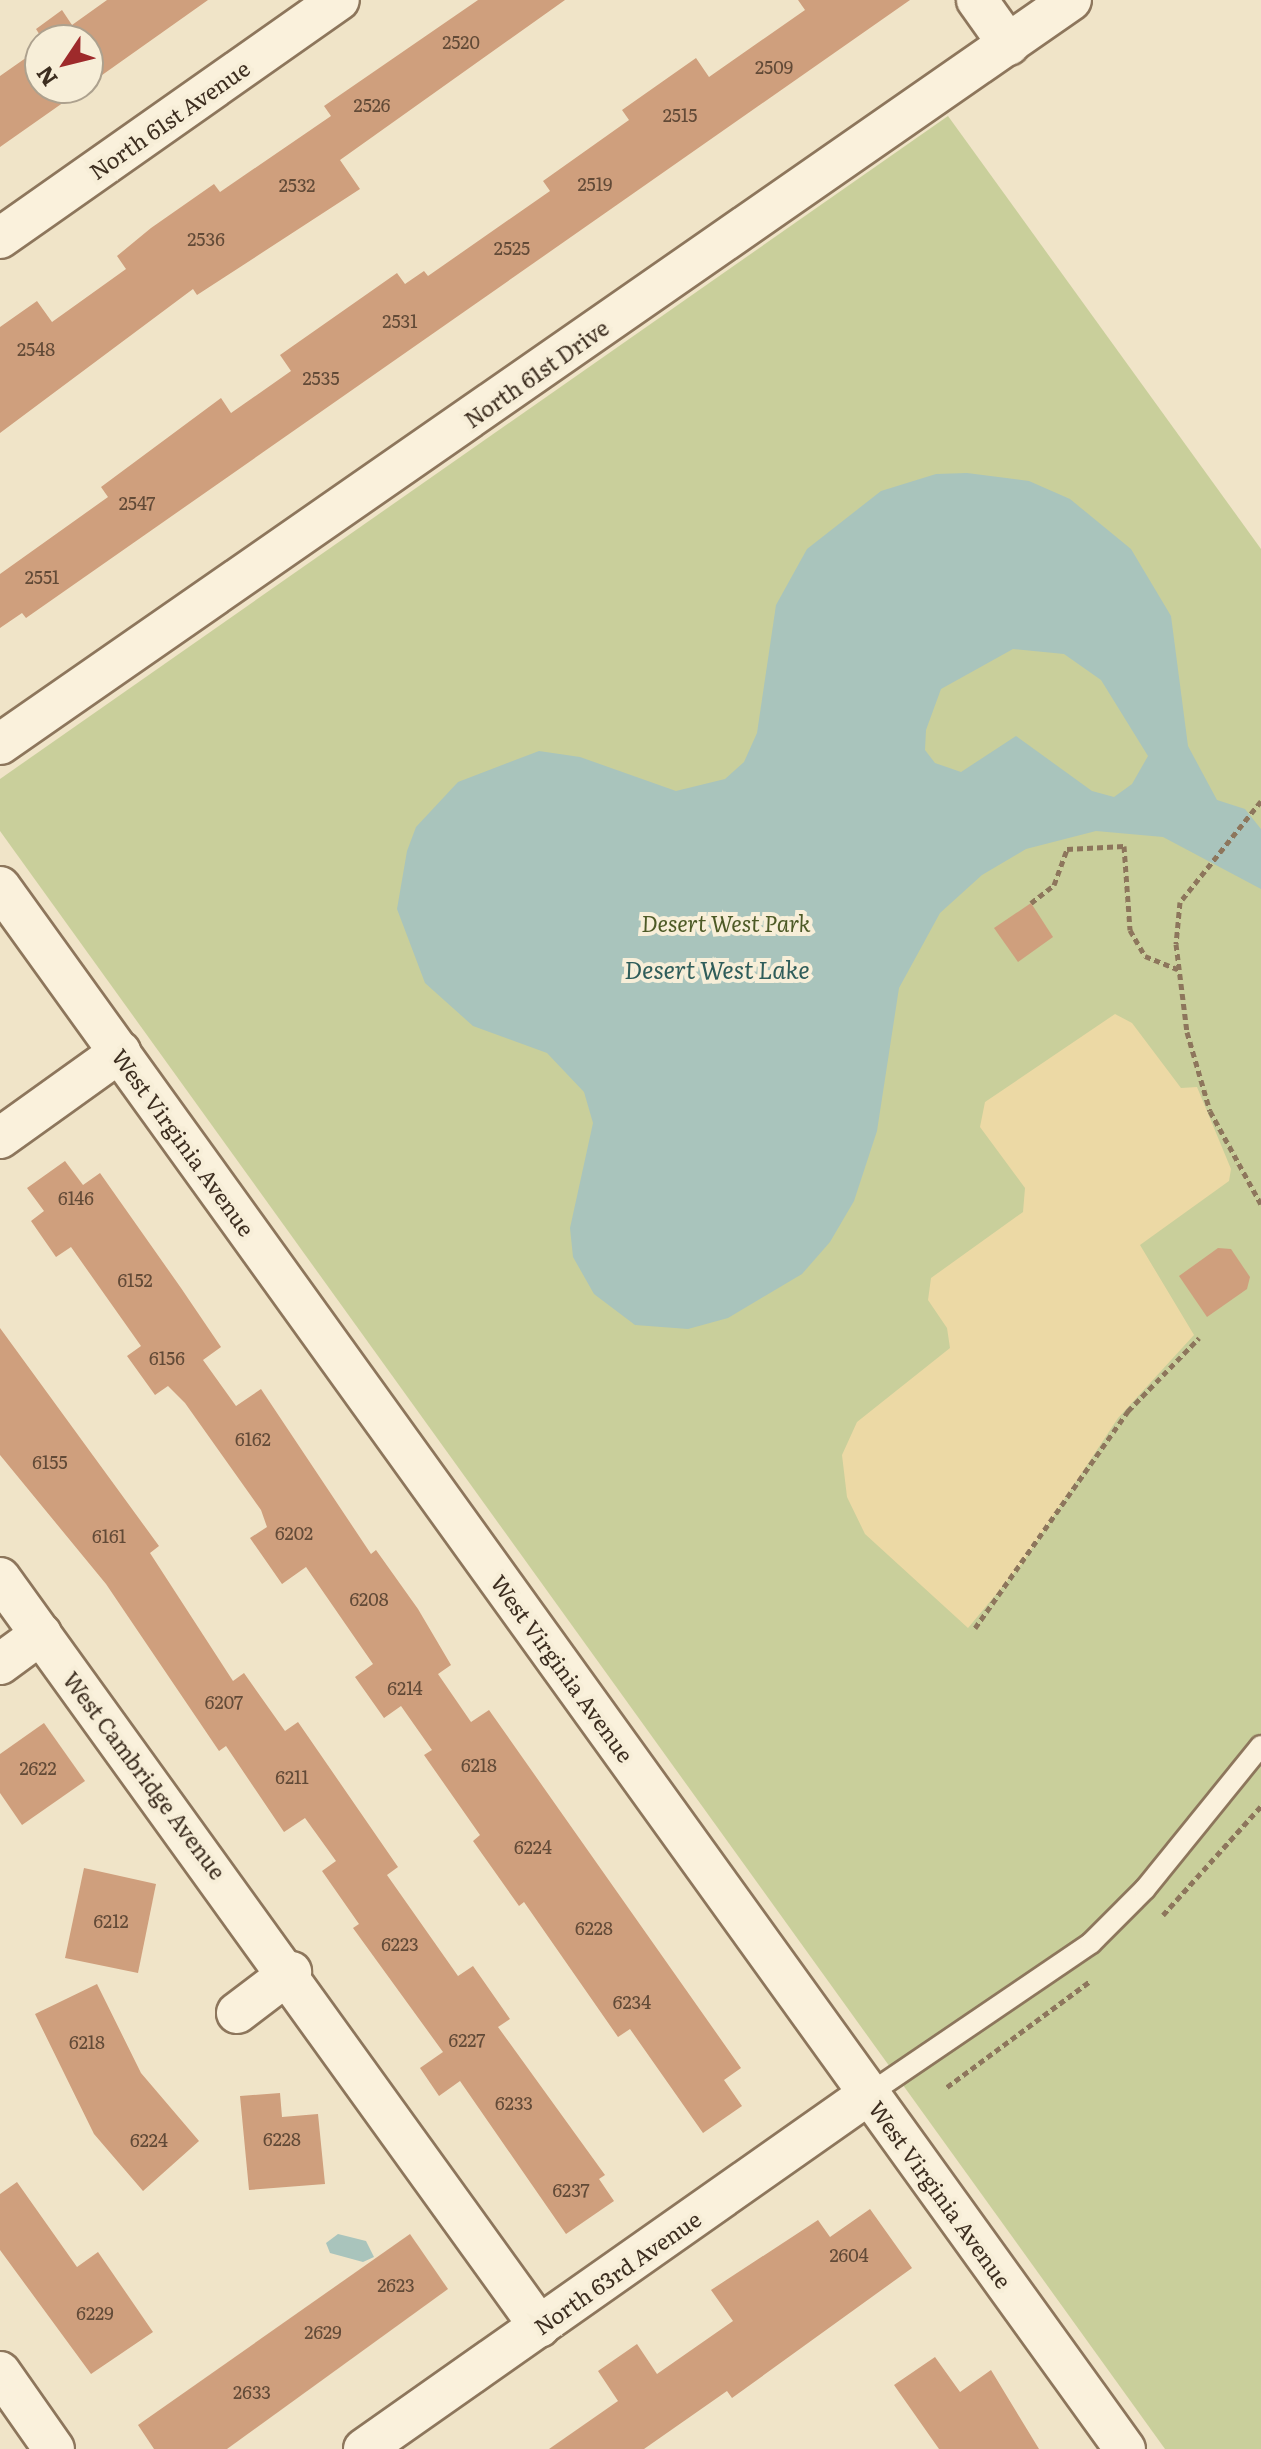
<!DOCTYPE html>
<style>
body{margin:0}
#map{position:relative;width:1261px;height:2449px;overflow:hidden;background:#f0e4c8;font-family:Literata,serif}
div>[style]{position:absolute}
.green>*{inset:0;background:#c9cf9b}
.sand>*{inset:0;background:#ecd9a5}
.water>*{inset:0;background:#a9c4bc}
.building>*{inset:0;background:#cf9f7d}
.path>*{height:5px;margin-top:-2.5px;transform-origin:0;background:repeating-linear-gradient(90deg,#8d765c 0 6px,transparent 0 10px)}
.roads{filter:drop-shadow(2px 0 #8d765c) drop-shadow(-2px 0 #8d765c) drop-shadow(0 2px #8d765c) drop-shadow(0 -2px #8d765c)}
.service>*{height:20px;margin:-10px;padding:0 10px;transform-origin:10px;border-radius:10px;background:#faf1dc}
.minor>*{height:40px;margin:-20px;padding:0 20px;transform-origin:20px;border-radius:20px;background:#faf1dc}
span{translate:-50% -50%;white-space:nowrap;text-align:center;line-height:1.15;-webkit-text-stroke:8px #f7eed8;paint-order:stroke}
.number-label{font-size:18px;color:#624a37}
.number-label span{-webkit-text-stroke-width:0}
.street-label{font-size:22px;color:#3d2e20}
.park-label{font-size:22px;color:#4d5a26;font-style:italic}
.water-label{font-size:24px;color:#2f5d5a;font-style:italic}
.north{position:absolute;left:24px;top:24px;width:80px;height:80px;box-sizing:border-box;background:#f7eed8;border:2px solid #ada18e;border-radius:50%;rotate:235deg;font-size:22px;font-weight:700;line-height:32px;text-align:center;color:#3d2e20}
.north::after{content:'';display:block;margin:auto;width:28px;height:36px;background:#9e2a2b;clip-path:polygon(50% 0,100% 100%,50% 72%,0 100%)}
</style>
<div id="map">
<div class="green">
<i style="clip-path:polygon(948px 116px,1261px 549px,1261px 2449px,1165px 2449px,0 831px,0 779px)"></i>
</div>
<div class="sand">
<i style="clip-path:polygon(1115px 1014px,1132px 1023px,1181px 1088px,1197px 1087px,1231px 1169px,1229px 1181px,1140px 1245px,1194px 1335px,1118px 1418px,1023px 1562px,968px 1628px,865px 1534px,847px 1497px,842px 1455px,857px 1422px,950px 1348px,947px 1328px,928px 1300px,931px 1278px,1023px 1212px,1025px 1188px,980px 1127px,985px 1102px)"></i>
</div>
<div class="water">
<i style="clip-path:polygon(evenodd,967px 473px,1029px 481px,1070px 499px,1131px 549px,1171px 616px,1188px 746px,1217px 800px,1245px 809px,1261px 829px,1261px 889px,1163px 837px,1096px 831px,1026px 849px,982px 875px,940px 913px,899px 988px,877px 1131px,854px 1201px,830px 1242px,802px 1274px,728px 1318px,688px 1329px,635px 1325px,594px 1294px,573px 1257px,570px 1228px,593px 1123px,584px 1092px,547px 1053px,473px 1026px,425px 983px,397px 909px,407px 851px,416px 827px,458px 782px,539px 751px,580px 757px,676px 791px,725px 779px,744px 762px,757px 733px,776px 605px,807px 549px,881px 491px,936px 474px,967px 473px,1013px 649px,1064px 654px,1101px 680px,1148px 756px,1132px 784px,1114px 797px,1092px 791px,1016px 736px,961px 772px,935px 763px,925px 750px,926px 730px,941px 689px,1013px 649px)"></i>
<i style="clip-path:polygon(338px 2234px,366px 2241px,374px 2257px,363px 2262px,330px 2253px,326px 2243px)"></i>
</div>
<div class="building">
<i style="clip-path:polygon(107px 0,208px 0,88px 85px,88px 40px,43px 40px,36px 29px,62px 10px,72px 25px)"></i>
<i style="clip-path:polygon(478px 0,565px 0,340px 160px,360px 189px,197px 295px,193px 289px,0 433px,0 327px,37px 301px,52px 322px,126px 269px,117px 256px,151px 228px,214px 184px,220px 192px,331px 116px,324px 106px)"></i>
<i style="clip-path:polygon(798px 0,910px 0,26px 618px,22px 613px,0 628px,0 574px,108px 497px,101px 487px,221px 398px,231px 413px,291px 371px,280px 355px,397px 273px,405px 284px,424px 271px,428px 276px,550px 191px,543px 181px,629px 120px,622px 110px,696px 58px,709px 77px,805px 10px)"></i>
<i style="clip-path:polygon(40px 48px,40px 88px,84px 88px,0 147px,0 76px)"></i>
<i style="clip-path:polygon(1031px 903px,1053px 937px,1018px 962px,994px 928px)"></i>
<i style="clip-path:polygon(65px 1161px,83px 1185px,100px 1173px,181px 1288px,221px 1347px,203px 1360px,236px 1406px,261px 1389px,371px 1554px,376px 1550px,418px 1609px,451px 1665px,438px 1674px,471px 1722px,489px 1710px,741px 2068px,724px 2080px,742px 2106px,703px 2133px,630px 2029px,618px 2037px,524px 1902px,519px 1906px,473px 1841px,480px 1835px,424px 1755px,432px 1750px,401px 1706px,384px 1718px,355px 1677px,373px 1664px,306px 1567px,282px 1584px,250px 1538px,267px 1527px,261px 1510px,185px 1403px,168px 1386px,155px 1395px,127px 1356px,141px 1346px,71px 1247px,56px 1257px,31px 1221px,44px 1211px,27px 1188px)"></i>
<i style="clip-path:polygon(1218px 1248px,1231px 1249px,1250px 1277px,1247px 1289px,1207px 1317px,1179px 1276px)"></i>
<i style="clip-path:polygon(0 1328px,159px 1546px,150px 1553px,233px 1681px,244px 1673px,285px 1731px,298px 1722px,398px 1867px,387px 1875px,458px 1976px,473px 1966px,510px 2019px,498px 2027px,605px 2175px,599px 2179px,614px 2201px,566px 2234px,460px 2081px,439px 2096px,420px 2068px,443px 2052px,353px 1928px,359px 1924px,322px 1871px,336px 1861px,305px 1818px,284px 1832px,226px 1746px,219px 1751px,106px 1584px,0 1455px)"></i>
<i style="clip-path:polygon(44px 1723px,85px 1781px,22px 1825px,0 1793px,0 1754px)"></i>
<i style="clip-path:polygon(84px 1868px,156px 1884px,138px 1973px,65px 1958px)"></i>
<i style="clip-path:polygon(97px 1984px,141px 2073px,199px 2141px,143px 2191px,94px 2134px,35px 2014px)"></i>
<i style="clip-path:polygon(280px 2093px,282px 2117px,318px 2114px,325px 2184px,249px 2190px,240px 2096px)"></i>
<i style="clip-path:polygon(17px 2182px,77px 2267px,98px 2252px,153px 2332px,91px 2374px,0 2250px,0 2194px)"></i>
<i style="clip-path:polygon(870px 2209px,912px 2268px,732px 2398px,727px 2391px,644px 2449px,549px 2449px,618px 2401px,598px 2371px,637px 2344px,657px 2374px,733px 2321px,711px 2290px,818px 2220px,830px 2237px)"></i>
<i style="clip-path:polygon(410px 2234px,448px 2289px,227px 2449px,154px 2449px,138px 2425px)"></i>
<i style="clip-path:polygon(935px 2357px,960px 2392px,991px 2370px,1039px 2449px,939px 2449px,894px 2385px)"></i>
</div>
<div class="path">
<i style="left:1261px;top:801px;width:129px;rotate:128.7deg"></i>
<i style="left:1180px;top:902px;width:42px;rotate:95.4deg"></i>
<i style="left:1176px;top:944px;width:89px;rotate:82.9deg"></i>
<i style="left:1187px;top:1032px;width:82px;rotate:73.8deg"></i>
<i style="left:1210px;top:1111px;width:106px;rotate:61.3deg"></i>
<i style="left:1031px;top:903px;width:29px;rotate:-38deg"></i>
<i style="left:1054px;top:885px;width:38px;rotate:-70deg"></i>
<i style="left:1067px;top:849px;width:57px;rotate:-3deg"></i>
<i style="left:1124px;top:846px;width:84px;rotate:85.9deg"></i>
<i style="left:1130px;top:930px;width:30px;rotate:60deg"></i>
<i style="left:1145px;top:956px;width:35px;rotate:22deg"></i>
<i style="left:975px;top:1628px;width:266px;rotate:-54.8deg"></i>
<i style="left:1128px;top:1411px;width:102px;rotate:-45.8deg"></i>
<i style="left:1163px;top:1915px;width:147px;rotate:-48deg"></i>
<i style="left:947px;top:2087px;width:178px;rotate:-36.5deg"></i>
</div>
<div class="roads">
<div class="service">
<i style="left:869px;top:2094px;width:268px;rotate:-34.2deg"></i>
<i style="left:1091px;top:1943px;width:76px;rotate:-45deg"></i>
<i style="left:1145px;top:1889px;width:184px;rotate:-51deg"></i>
</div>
<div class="minor">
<i style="left:977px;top:0;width:55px;rotate:54.6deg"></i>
<i style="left:0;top:238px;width:414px;rotate:-35.1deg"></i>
<i style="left:0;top:744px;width:1304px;rotate:-34.79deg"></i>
<i style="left:0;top:887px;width:1925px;rotate:54.24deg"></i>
<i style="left:0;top:1138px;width:148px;rotate:-35.6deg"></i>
<i style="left:0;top:1578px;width:923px;rotate:54.21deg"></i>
<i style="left:0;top:1664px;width:51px;rotate:-36.2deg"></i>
<i style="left:237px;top:2013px;width:68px;rotate:-37.2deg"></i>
<i style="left:0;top:2372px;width:94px;rotate:55deg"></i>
<i style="left:364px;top:2449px;width:617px;rotate:-35.11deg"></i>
</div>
</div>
<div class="number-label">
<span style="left:461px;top:42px">2520</span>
<span style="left:774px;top:67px">2509</span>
<span style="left:372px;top:105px">2526</span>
<span style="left:680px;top:115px">2515</span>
<span style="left:595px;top:184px">2519</span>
<span style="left:297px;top:185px">2532</span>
<span style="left:206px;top:239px">2536</span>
<span style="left:512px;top:248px">2525</span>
<span style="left:400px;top:321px">2531</span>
<span style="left:36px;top:349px">2548</span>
<span style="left:321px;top:378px">2535</span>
<span style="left:137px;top:503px">2547</span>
<span style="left:42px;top:577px">2551</span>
<span style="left:76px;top:1198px">6146</span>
<span style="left:135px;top:1280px">6152</span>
<span style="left:167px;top:1358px">6156</span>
<span style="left:253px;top:1439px">6162</span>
<span style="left:50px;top:1462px">6155</span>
<span style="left:294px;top:1533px">6202</span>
<span style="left:109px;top:1536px">6161</span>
<span style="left:369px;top:1599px">6208</span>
<span style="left:405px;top:1688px">6214</span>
<span style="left:224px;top:1702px">6207</span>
<span style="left:479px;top:1765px">6218</span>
<span style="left:38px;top:1768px">2622</span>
<span style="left:292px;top:1777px">6211</span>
<span style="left:533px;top:1847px">6224</span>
<span style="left:111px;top:1921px">6212</span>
<span style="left:594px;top:1928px">6228</span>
<span style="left:400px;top:1944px">6223</span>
<span style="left:632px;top:2002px">6234</span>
<span style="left:467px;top:2040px">6227</span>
<span style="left:87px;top:2042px">6218</span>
<span style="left:514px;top:2103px">6233</span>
<span style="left:282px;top:2139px">6228</span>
<span style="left:149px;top:2140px">6224</span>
<span style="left:571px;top:2190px">6237</span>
<span style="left:849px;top:2255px">2604</span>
<span style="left:396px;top:2285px">2623</span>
<span style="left:95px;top:2313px">6229</span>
<span style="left:323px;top:2332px">2629</span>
<span style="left:252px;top:2392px">2633</span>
</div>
<div class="street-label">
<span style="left:169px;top:119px;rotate:-35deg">North 61st Avenue</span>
<span style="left:536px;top:373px;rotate:-35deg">North 61st Drive</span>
<span style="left:184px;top:1142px;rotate:54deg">West Virginia Avenue</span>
<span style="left:563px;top:1668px;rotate:54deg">West Virginia Avenue</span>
<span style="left:145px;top:1775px;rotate:53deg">West Cambridge Avenue</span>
<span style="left:941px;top:2194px;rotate:54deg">West Virginia Avenue</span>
<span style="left:617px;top:2272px;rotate:-35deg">North 63rd Avenue</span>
</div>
<div class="park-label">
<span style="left:726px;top:923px">Desert West Park</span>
</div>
<div class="water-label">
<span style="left:717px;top:969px">Desert West Lake</span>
</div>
<div class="north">N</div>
</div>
